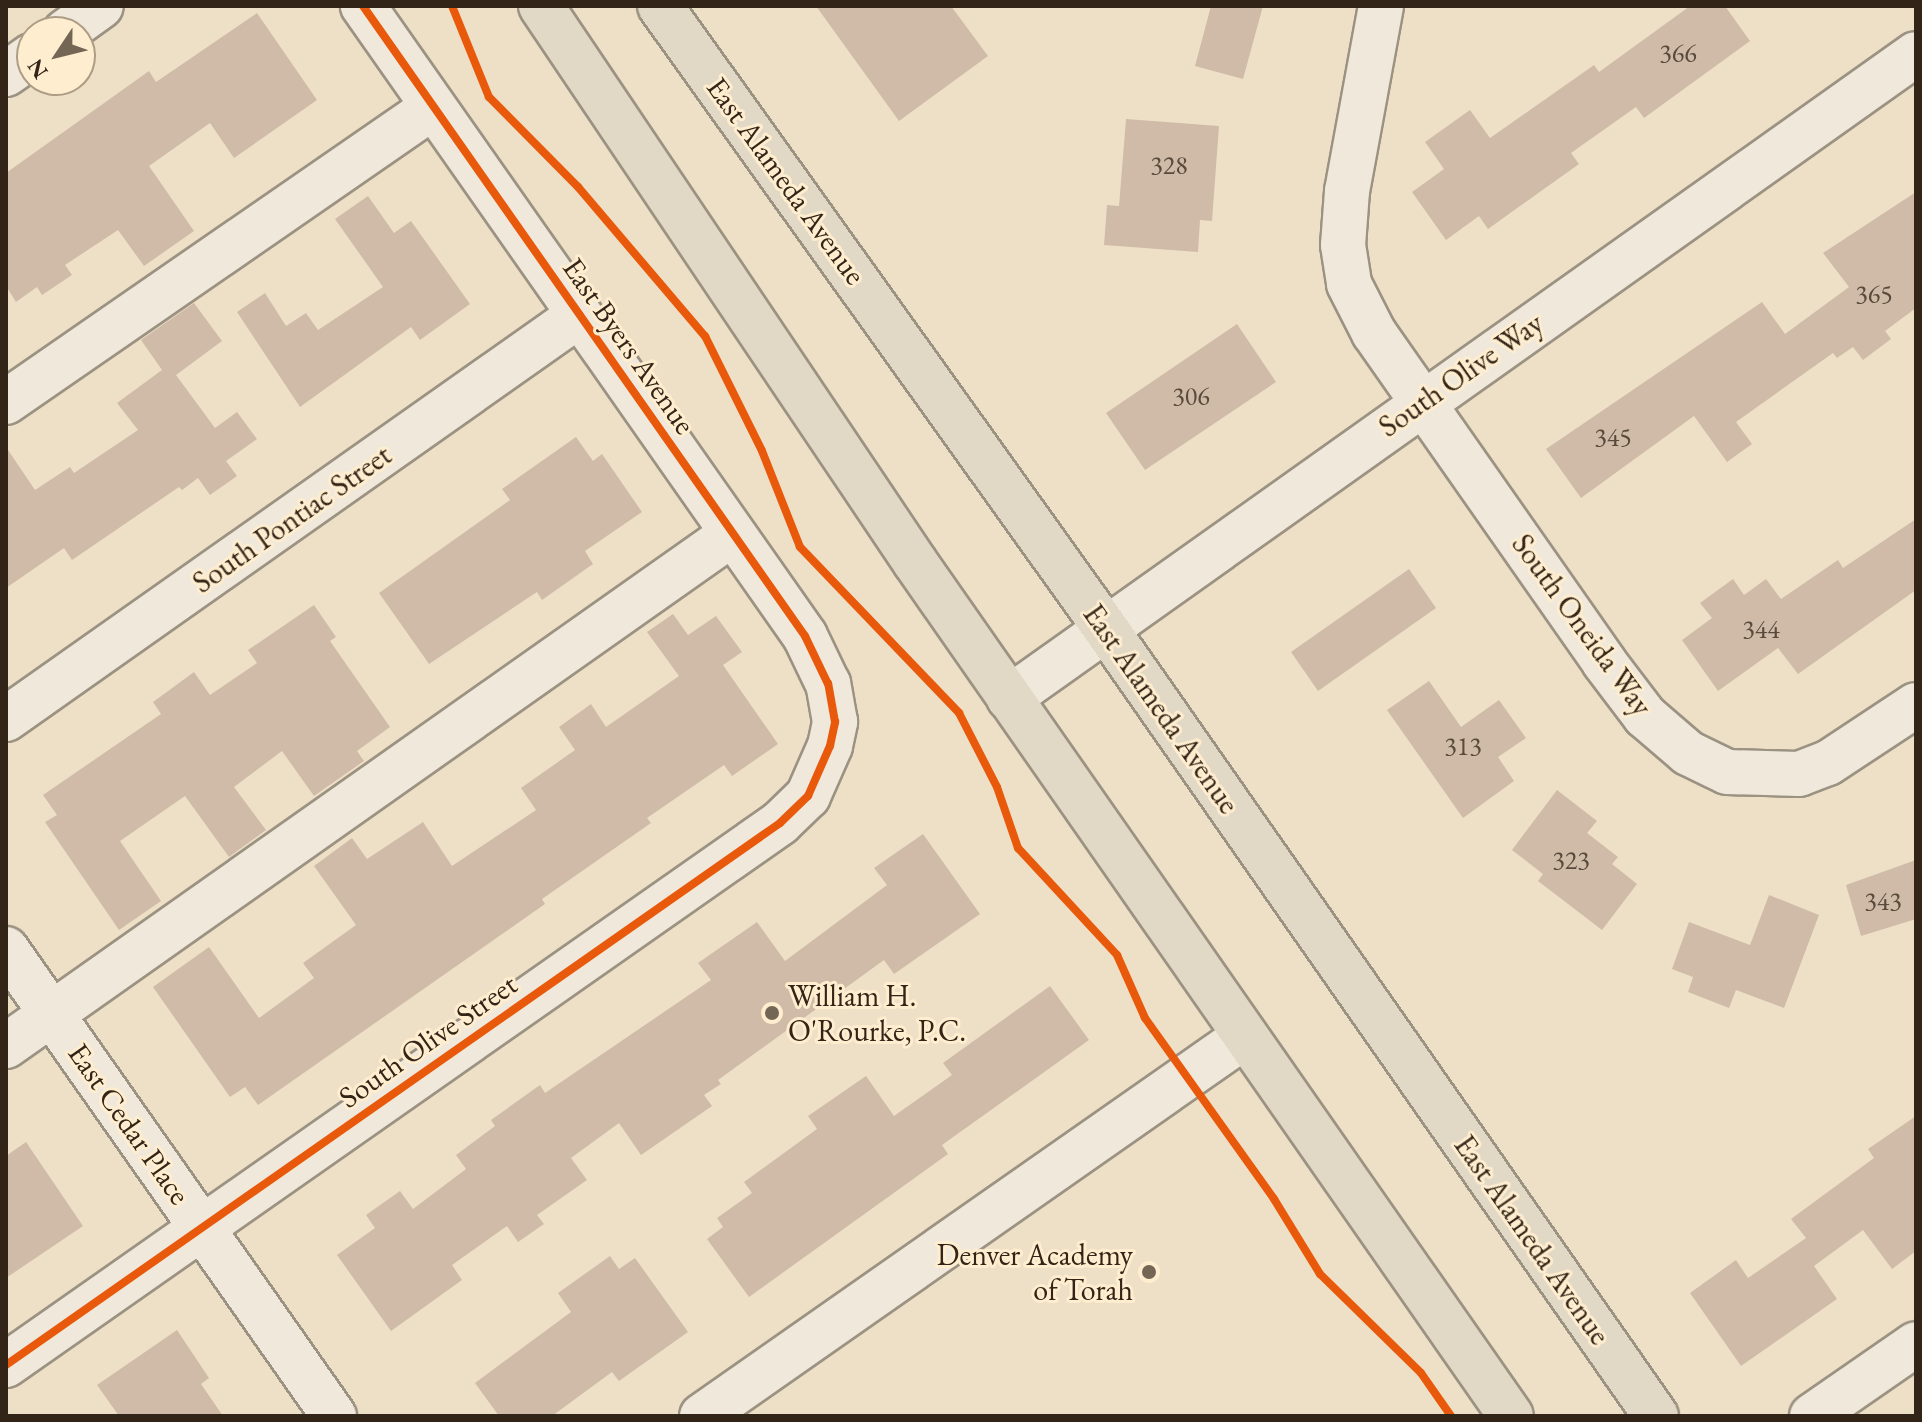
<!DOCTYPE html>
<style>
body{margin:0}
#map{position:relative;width:1922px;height:1422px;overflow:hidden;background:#eee0c6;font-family:"EB Garamond",serif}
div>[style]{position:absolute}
.building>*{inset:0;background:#d0bba9}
.roads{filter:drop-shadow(2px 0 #9c9282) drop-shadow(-2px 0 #9c9282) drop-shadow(0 2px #9c9282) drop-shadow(0 -2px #9c9282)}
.minor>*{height:44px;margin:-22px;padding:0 22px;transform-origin:22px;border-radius:22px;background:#efe8db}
.major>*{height:44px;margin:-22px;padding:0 22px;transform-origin:22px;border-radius:22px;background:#e2d8c6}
.cycleway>*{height:8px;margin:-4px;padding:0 4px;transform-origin:4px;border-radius:4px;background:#e8590c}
.dots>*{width:22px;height:22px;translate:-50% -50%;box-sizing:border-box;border:4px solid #ffedcf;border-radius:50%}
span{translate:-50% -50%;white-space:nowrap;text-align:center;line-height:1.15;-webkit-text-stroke:6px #ffedcf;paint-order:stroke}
.number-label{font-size:26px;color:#5a4a3b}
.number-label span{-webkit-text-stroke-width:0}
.street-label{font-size:30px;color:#322416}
.poi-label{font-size:30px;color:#322416}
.left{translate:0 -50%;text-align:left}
.right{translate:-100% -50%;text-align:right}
.frame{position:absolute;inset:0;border:8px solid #322416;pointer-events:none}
.north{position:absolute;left:16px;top:16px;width:80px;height:80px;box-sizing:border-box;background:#ffedcf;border:2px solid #ad9d85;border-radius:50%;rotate:235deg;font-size:22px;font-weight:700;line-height:32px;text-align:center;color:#322416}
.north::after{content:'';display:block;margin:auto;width:28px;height:36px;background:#746654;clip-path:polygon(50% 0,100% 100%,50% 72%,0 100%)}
</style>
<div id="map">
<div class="building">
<i style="clip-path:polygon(816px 6px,951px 6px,988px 56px,899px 121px)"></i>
<i style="clip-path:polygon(1211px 6px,1263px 6px,1243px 79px,1195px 66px)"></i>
<i style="clip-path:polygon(1690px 6px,1725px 6px,1750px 41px,1644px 118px,1636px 107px,1571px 153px,1579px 164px,1488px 229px,1479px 216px,1446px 240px,1412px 192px,1444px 169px,1425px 142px,1470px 110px,1490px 138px,1594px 65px,1599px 72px)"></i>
<i style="clip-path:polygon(257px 13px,317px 100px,234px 158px,210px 123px,149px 166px,194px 231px,144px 266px,118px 230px,65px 265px,72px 275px,42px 295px,37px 287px,16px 302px,6px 286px,6px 173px,149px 71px,156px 82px)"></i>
<i style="clip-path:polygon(1126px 119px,1219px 126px,1212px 221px,1200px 220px,1198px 252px,1104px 245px,1107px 205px,1119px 206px)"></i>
<i style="clip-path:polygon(1916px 192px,1916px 308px,1885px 331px,1891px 339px,1863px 360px,1853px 347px,1837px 358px,1833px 353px,1736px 422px,1752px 444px,1727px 462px,1694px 416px,1581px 498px,1546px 449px,1762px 302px,1785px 334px,1849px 287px,1823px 253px)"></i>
<i style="clip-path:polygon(368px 196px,394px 233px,411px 221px,470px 304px,420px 340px,411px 327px,300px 407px,237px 312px,265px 293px,286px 326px,306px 313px,318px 330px,383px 287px,335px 219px)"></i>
<i style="clip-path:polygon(194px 303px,222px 341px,176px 375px,215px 428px,237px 412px,257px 439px,226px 461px,237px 476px,210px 495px,198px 478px,182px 490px,179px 487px,72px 560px,64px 548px,6px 588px,6px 447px,35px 490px,70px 467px,74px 473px,138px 430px,117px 403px,162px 370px,141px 340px)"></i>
<i style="clip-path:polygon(1237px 324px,1276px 382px,1145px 470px,1106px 413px)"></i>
<i style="clip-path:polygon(576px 437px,593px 461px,602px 454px,642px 512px,585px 551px,593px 564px,542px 600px,537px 592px,429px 664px,379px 593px,510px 500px,502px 489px)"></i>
<i style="clip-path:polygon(1916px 519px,1916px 590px,1798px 674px,1778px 648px,1718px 691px,1682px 640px,1712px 618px,1700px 603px,1733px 579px,1744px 595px,1766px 579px,1781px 599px,1838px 560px,1843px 568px)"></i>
<i style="clip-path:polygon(1409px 569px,1436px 608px,1318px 691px,1291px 652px)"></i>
<i style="clip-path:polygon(314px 605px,336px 637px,330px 641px,390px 727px,357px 751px,364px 761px,314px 796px,282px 751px,234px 787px,266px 830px,229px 857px,185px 796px,120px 841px,161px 901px,119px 930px,45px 822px,57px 815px,43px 795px,161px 714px,153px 702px,194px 672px,210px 695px,257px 663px,248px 650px)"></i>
<i style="clip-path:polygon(673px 614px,688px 635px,716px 616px,742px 652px,723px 665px,778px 744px,732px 776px,724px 765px,647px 818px,651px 823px,542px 899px,545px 904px,258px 1105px,245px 1087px,230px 1097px,153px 987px,209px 947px,259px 1018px,314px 978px,303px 963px,356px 925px,314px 866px,352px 838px,367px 859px,423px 822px,452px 866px,536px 810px,521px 788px,575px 750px,559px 727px,591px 704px,606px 727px,679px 676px,647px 632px)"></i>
<i style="clip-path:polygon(1429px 681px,1461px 727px,1499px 700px,1526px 738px,1498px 757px,1514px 781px,1463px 818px,1387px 710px)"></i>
<i style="clip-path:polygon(1557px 790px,1597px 821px,1587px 833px,1618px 857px,1612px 864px,1637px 884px,1602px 930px,1538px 881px,1543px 874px,1512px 850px)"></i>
<i style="clip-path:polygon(923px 834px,980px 914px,894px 974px,884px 960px,718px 1080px,721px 1084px,704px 1095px,712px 1106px,641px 1155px,619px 1123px,571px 1158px,587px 1180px,537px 1215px,544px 1224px,518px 1242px,507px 1226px,452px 1265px,462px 1280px,391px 1331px,337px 1255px,375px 1228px,366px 1215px,400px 1191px,413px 1209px,466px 1169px,456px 1155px,495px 1126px,491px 1120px,540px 1085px,545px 1093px,711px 980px,698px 963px,757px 922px,785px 961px,887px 885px,874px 868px)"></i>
<i style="clip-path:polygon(1916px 860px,1916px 919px,1861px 936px,1846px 885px)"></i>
<i style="clip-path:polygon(1769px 895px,1819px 915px,1784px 1008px,1736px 990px,1729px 1008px,1688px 992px,1693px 977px,1672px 969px,1689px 922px,1750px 945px)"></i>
<i style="clip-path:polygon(1050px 986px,1089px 1040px,942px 1145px,948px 1154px,749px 1297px,707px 1239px,723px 1227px,717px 1218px,752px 1193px,744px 1182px,817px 1129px,808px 1116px,866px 1076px,894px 1116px,952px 1075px,943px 1063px)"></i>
<i style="clip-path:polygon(1916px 1116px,1916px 1251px,1892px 1269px,1863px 1230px,1814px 1266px,1837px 1299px,1741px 1366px,1690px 1293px,1736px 1260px,1748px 1278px,1806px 1238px,1791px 1219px,1874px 1158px,1868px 1149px)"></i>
<i style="clip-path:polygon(26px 1142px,83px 1226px,6px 1278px,6px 1156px)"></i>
<i style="clip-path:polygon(610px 1256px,619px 1269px,635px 1258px,688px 1332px,619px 1381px,612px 1372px,552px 1416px,499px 1416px,475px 1383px,571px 1312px,558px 1293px)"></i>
<i style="clip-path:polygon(177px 1330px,209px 1378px,201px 1384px,223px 1416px,119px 1416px,97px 1385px)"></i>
</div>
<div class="roads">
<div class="minor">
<i style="left:1381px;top:6px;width:188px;rotate:100.4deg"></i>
<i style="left:1347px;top:191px;width:54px;rotate:94.2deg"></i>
<i style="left:1343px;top:245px;width:39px;rotate:81deg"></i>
<i style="left:1349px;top:284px;width:55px;rotate:63deg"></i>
<i style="left:1374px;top:333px;width:401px;rotate:55deg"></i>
<i style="left:1604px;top:662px;width:68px;rotate:52.8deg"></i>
<i style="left:1645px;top:716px;width:57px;rotate:40.7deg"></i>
<i style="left:1688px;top:753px;width:43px;rotate:26deg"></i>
<i style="left:1727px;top:772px;width:72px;rotate:1.6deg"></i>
<i style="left:1799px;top:774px;width:31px;rotate:-21deg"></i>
<i style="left:1828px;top:763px;width:105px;rotate:-33.4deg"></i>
<i style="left:65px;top:32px;width:44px;rotate:-35.8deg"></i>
<i style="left:6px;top:74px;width:32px;rotate:-35deg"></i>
<i style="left:6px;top:402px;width:519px;rotate:-34.64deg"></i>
<i style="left:1009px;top:698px;width:1112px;rotate:-35.38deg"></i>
<i style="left:6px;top:719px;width:700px;rotate:-35.17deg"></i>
<i style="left:6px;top:949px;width:571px;rotate:54.92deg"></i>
<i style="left:6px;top:1046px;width:888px;rotate:-35.19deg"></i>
<i style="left:6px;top:1365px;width:945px;rotate:-35deg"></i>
<i style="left:780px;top:823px;width:39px;rotate:-44deg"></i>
<i style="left:808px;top:796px;width:55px;rotate:-66.3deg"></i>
<i style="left:830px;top:746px;width:25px;rotate:-78deg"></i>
<i style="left:835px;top:722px;width:39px;rotate:-100deg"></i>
<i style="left:828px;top:684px;width:53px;rotate:-115.6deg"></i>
<i style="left:805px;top:636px;width:770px;rotate:-125.05deg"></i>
<i style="left:702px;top:1416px;width:663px;rotate:-34.98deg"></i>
<i style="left:1812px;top:1416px;width:126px;rotate:-34.7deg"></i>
</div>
<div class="major">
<i style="left:541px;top:6px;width:670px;rotate:56.07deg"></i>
<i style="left:915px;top:562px;width:1041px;rotate:55.09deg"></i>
<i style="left:660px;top:6px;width:766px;rotate:54.4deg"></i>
<i style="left:1106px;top:629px;width:960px;rotate:55.05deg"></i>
</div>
</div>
<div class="cycleway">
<i style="left:452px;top:6px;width:98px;rotate:67.9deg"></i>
<i style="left:489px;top:97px;width:127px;rotate:45.3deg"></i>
<i style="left:578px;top:187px;width:196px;rotate:49.6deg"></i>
<i style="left:705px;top:336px;width:128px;rotate:63.6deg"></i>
<i style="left:762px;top:451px;width:103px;rotate:68.4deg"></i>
<i style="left:800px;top:547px;width:230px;rotate:46.2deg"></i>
<i style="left:959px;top:713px;width:83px;rotate:62.8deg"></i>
<i style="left:997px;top:787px;width:65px;rotate:71deg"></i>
<i style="left:1018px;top:848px;width:146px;rotate:47.2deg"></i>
<i style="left:1117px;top:955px;width:69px;rotate:66deg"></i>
<i style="left:1145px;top:1018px;width:222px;rotate:54.5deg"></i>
<i style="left:1274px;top:1199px;width:88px;rotate:58.5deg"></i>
<i style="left:1320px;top:1274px;width:141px;rotate:44.4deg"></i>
<i style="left:1421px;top:1373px;width:52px;rotate:55.1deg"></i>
<i style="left:6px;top:1365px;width:945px;rotate:-35deg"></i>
<i style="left:780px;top:823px;width:39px;rotate:-44deg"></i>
<i style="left:808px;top:796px;width:55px;rotate:-66.3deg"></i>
<i style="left:830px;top:746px;width:25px;rotate:-78deg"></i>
<i style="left:835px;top:722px;width:39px;rotate:-100deg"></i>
<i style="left:828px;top:684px;width:53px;rotate:-115.6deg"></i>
<i style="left:805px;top:636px;width:770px;rotate:-125.05deg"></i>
</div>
<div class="dots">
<i style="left:772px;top:1013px;background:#746654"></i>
<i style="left:1149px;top:1272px;background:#746654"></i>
</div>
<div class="number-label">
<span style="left:1678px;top:54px">366</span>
<span style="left:1169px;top:166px">328</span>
<span style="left:1874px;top:295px">365</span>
<span style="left:1191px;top:397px">306</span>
<span style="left:1613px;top:438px">345</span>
<span style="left:1761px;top:630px">344</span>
<span style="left:1463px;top:747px">313</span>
<span style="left:1571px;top:861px">323</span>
<span style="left:1883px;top:902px">343</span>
</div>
<div class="street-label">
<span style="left:786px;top:181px;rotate:54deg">East Alameda Avenue</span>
<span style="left:629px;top:346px;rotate:55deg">East Byers Avenue</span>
<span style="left:1461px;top:375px;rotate:-35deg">South Olive Way</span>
<span style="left:292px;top:519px;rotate:-35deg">South Pontiac Street</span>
<span style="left:1582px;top:625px;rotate:54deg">South Oneida Way</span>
<span style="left:1161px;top:709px;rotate:55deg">East Alameda Avenue</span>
<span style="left:428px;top:1041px;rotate:-35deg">South Olive Street</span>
<span style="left:129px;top:1124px;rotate:55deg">East Cedar Place</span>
<span style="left:1532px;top:1240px;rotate:55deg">East Alameda Avenue</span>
</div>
<div class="poi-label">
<span class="left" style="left:788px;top:1013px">William H.<br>O'Rourke, P.C.</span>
<span class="right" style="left:1133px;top:1272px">Denver Academy<br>of Torah</span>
</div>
<div class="frame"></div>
<div class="north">N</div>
</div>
